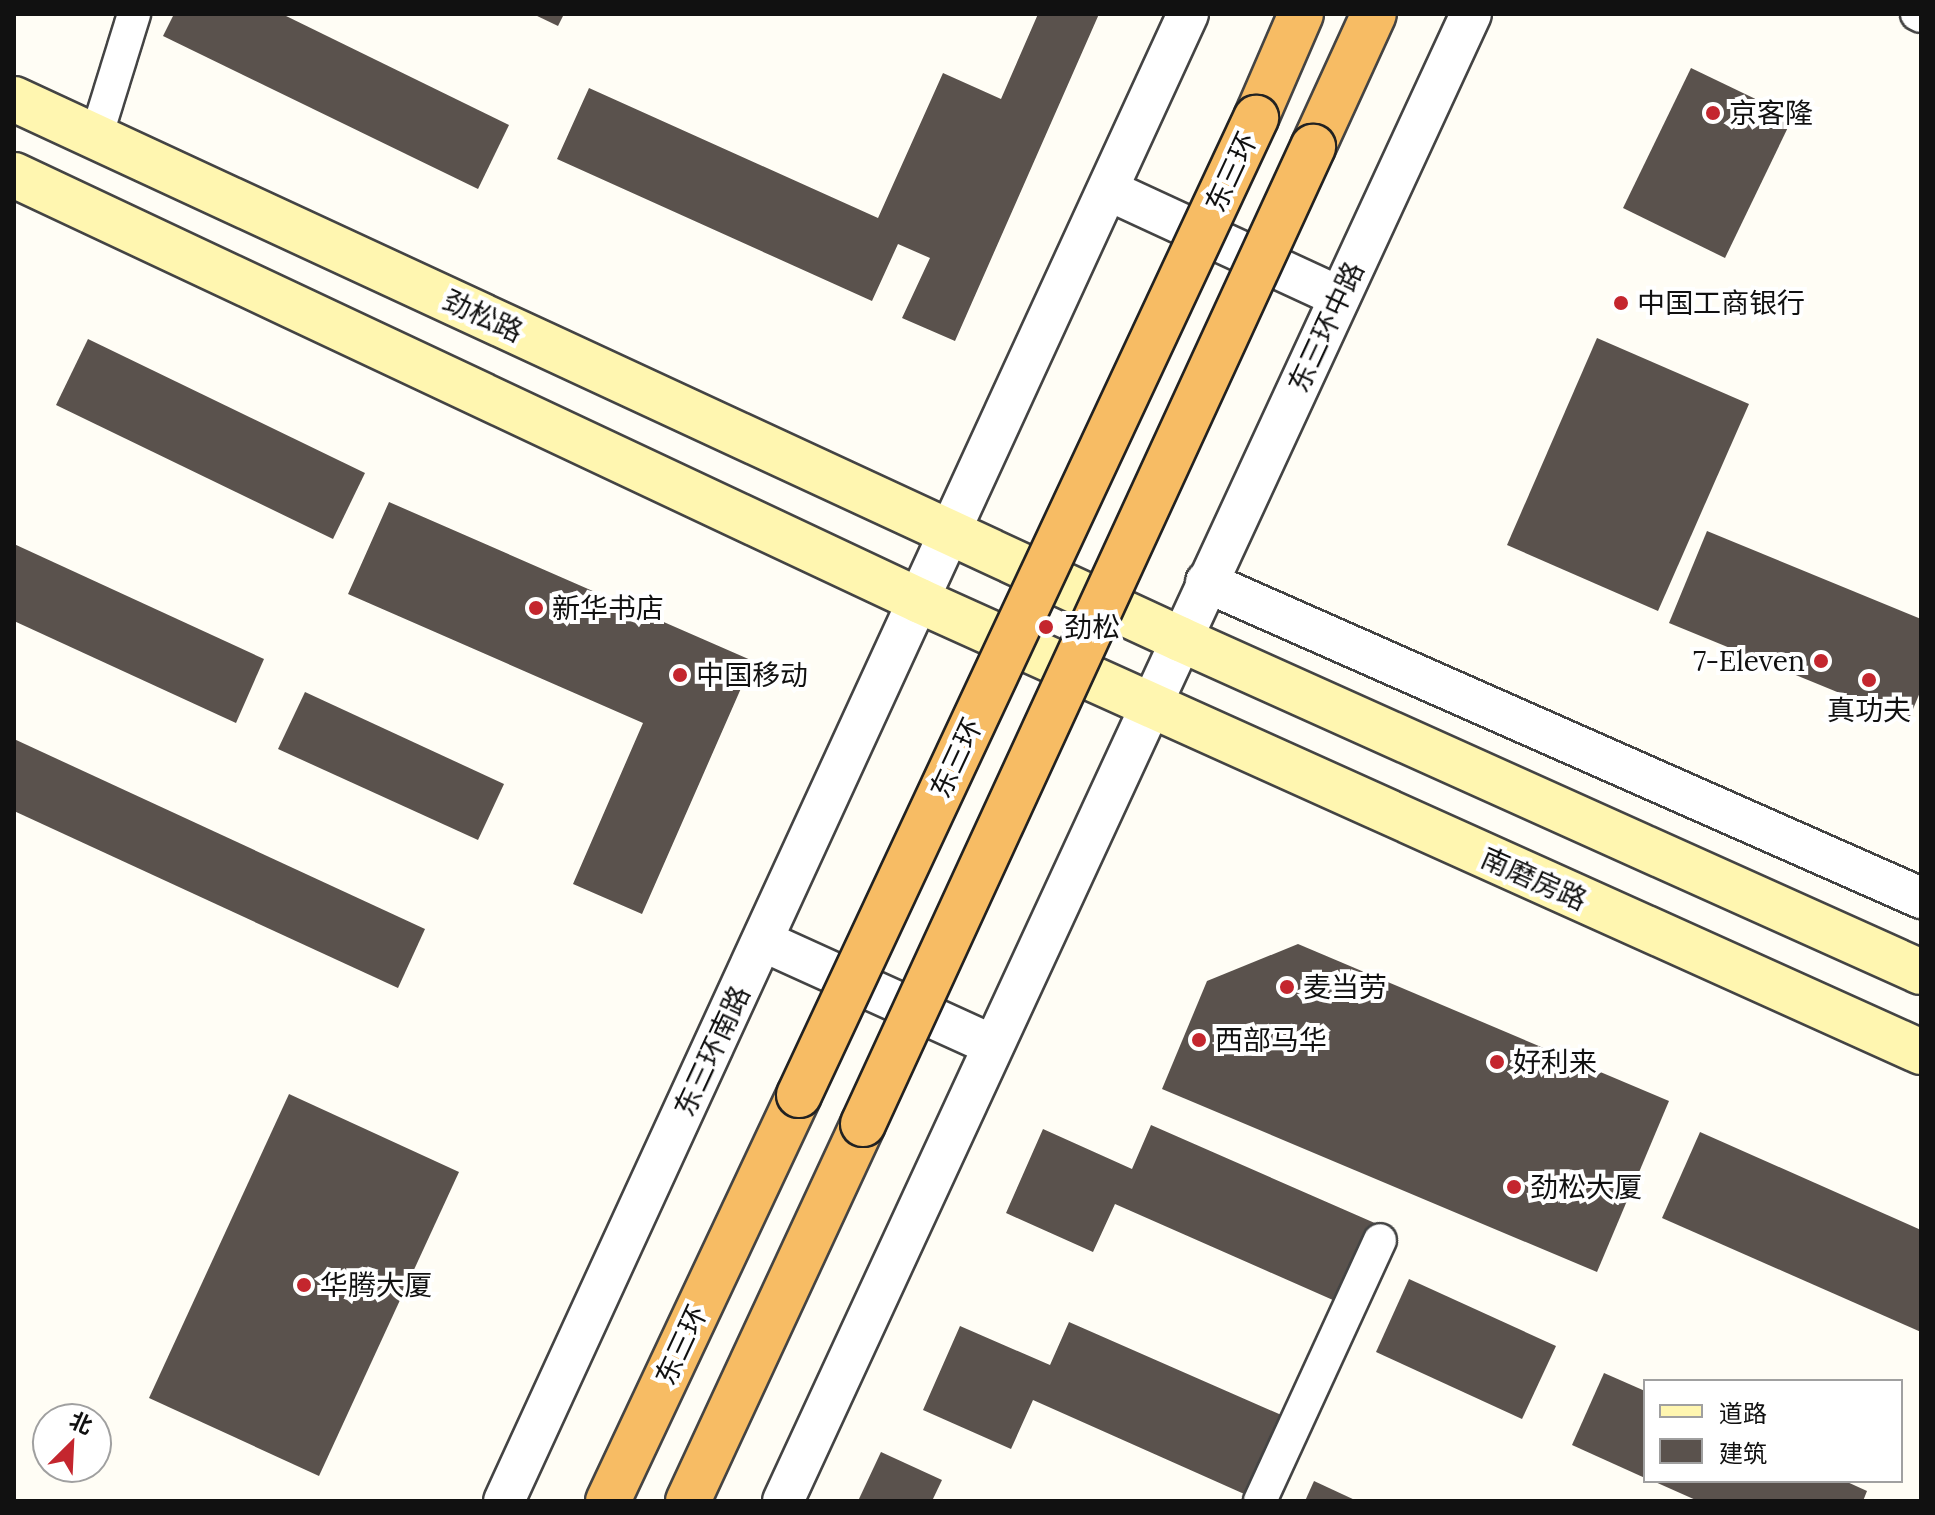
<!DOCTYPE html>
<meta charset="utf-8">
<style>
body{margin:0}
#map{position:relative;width:1935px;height:1515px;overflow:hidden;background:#fffdf5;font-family:Lora,"Noto Sans SC",serif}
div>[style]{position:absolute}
.building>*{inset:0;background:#5a524d}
.roads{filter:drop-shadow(2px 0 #444) drop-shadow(-2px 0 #444) drop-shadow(0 2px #444) drop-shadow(0 -2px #444)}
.minor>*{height:32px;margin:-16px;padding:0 16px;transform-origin:16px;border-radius:16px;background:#fff}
.tertiary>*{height:40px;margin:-20px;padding:0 20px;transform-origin:20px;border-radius:20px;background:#fff}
.secondary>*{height:44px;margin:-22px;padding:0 22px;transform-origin:22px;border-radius:22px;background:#fff6b0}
.trunk>*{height:44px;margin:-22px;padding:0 22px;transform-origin:22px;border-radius:22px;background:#f7bc64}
.bridges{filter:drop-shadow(2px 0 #222) drop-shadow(-2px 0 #222) drop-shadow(0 2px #222) drop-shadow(0 -2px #222)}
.trunk-bridge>*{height:44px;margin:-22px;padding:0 22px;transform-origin:22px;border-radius:22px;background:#f7bc64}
.dots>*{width:22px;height:22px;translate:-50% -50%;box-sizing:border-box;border:4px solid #fff;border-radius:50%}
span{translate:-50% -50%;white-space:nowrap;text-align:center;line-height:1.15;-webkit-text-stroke:8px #fff;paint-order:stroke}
.poi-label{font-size:28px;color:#111}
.left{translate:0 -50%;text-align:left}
.right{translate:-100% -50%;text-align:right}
.street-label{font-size:28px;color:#111}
.frame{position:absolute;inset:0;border:16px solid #111;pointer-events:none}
.legend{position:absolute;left:1643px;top:1379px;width:260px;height:104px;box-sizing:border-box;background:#fff;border:2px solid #a0a0a0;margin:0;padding:10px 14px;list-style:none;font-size:24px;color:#111}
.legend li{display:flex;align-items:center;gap:16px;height:40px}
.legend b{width:40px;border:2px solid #a0a0a0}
.north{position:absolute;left:32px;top:1403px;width:80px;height:80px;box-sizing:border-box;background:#fff;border:2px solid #a0a0a0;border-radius:50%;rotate:24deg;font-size:22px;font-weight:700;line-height:32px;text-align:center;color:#111}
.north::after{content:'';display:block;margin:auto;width:28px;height:36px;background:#c4262e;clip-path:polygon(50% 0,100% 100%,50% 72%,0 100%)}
</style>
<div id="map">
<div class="building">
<i style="clip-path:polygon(174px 14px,282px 14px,509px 125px,478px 189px,163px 36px)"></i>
<i style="clip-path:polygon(533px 14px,564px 14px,558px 26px)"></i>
<i style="clip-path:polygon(1038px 14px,1099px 14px,955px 341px,902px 318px,930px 258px,898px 244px,872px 301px,557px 159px,589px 88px,878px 218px,943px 73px,1001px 99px)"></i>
<i style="clip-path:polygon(1691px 68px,1793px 117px,1725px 258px,1623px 208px)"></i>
<i style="clip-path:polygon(1597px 338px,1749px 404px,1658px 611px,1507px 545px)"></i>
<i style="clip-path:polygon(88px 339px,365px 473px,333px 539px,56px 405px)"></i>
<i style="clip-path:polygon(389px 502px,753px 661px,642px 914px,573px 884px,643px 723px,348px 594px)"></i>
<i style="clip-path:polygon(1707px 531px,1921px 619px,1921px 690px,1908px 721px,1669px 623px)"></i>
<i style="clip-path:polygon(14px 544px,264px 659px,236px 723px,14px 621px)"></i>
<i style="clip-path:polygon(305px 692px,504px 784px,478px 840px,278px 749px)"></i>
<i style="clip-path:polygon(14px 739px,425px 929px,398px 988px,14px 811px)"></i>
<i style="clip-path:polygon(1298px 944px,1669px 1101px,1597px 1272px,1162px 1089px,1207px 981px)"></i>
<i style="clip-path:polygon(289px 1094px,459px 1172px,319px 1476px,149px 1398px)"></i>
<i style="clip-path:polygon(1151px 1125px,1377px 1224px,1342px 1304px,1115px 1204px,1093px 1252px,1006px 1213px,1043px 1129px,1132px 1169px)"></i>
<i style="clip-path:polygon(1700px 1132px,1921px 1230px,1921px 1332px,1662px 1218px)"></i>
<i style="clip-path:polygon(1409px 1279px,1556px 1346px,1522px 1419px,1376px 1352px)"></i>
<i style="clip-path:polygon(1069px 1322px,1295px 1421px,1260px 1501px,1033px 1400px,1011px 1449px,923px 1410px,960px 1326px,1050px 1365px)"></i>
<i style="clip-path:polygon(1604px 1373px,1645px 1391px,1645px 1478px,1572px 1445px)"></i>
<i style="clip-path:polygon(881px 1452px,942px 1480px,932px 1501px,858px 1501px)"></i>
<i style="clip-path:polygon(1314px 1481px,1357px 1501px,1305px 1501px)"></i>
<i style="clip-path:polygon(1653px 1481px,1845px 1481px,1867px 1491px,1863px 1501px,1698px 1501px)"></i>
</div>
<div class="roads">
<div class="minor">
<i style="left:1917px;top:14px;width:4px;rotate:27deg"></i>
<i style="left:96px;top:137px;width:129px;rotate:-72.8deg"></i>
<i style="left:1260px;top:1501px;width:287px;rotate:-65.3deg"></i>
</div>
<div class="tertiary">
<i style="left:1108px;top:190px;width:255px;rotate:24.8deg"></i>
<i style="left:1206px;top:582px;width:782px;rotate:23.84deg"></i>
<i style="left:763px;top:941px;width:252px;rotate:24.4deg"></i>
<i style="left:504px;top:1501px;width:1637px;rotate:-65.3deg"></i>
<i style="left:783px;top:1501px;width:1638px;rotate:-65.17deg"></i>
</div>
<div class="secondary">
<i style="left:14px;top:99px;width:1285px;rotate:24.85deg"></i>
<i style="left:1180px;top:639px;width:812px;rotate:24.2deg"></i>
<i style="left:14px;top:175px;width:1001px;rotate:25.18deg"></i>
<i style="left:920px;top:601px;width:1098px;rotate:24.25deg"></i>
</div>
<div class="trunk">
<i style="left:1256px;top:118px;width:113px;rotate:-66.6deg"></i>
<i style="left:1313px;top:147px;width:146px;rotate:-65.4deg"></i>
<i style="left:608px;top:1501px;width:449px;rotate:-64.8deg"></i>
<i style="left:688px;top:1501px;width:416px;rotate:-65.1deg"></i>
</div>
</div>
<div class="bridges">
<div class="trunk-bridge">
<i style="left:799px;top:1095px;width:1079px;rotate:-64.93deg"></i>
<i style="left:863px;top:1124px;width:1076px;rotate:-65.27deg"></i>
</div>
</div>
<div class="dots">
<i style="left:1713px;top:113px;background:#c4262e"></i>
<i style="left:1621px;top:303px;background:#c4262e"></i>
<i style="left:536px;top:608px;background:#c4262e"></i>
<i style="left:1046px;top:627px;background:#c4262e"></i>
<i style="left:1821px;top:661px;background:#c4262e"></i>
<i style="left:680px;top:675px;background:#c4262e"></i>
<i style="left:1869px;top:680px;background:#c4262e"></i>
<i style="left:1287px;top:987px;background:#c4262e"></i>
<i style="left:1199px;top:1040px;background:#c4262e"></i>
<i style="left:1497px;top:1062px;background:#c4262e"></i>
<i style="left:1514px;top:1187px;background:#c4262e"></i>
<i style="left:304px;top:1285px;background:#c4262e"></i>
</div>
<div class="poi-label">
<span class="left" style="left:1729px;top:113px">京客隆</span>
<span class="left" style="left:1637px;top:303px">中国工商银行</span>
<span class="left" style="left:552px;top:608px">新华书店</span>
<span class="left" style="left:1064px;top:627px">劲松</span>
<span class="right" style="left:1805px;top:661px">7-Eleven</span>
<span class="left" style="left:696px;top:675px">中国移动</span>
<span style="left:1869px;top:710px">真功夫</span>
<span class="left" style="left:1303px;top:987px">麦当劳</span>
<span class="left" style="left:1215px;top:1040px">西部马华</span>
<span class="left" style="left:1513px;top:1062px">好利来</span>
<span class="left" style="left:1530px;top:1187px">劲松大厦</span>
<span class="left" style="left:320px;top:1285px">华腾大厦</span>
</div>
<div class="street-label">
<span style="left:1231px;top:172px;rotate:-65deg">东三环</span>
<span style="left:483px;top:316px;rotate:25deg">劲松路</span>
<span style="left:1326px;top:327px;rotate:-65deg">东三环中路</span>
<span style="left:956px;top:758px;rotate:-65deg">东三环</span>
<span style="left:1534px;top:879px;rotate:24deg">南磨房路</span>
<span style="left:712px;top:1051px;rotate:-65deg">东三环南路</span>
<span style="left:681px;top:1345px;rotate:-65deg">东三环</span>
</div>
<div class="frame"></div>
<ul class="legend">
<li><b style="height:10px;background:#fff6b0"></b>道路</li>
<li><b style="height:22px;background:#5a524d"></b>建筑</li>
</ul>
<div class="north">北</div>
</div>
